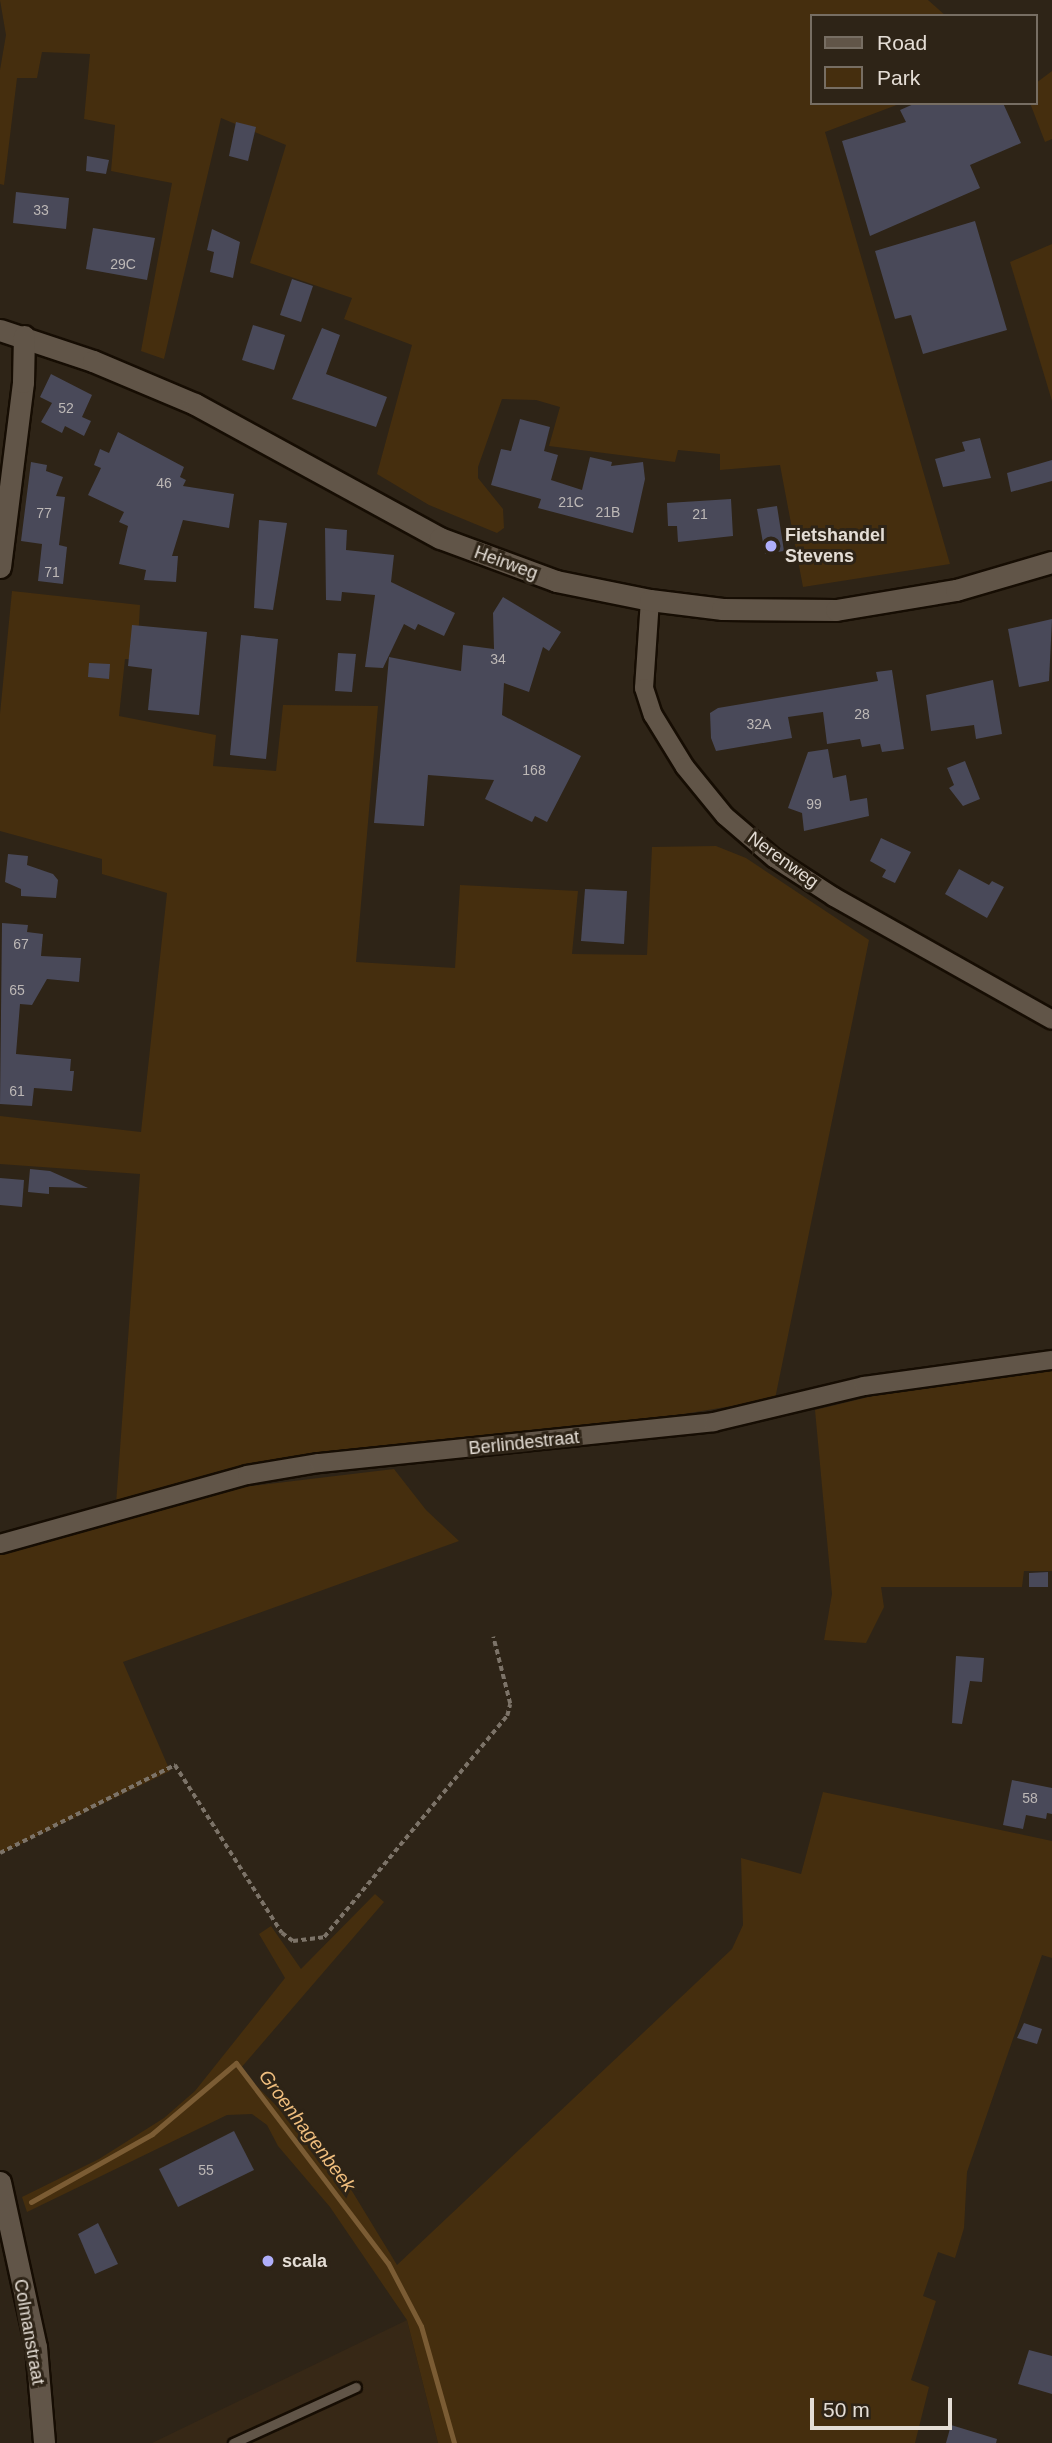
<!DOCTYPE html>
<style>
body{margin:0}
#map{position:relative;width:1052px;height:2443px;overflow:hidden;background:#2e2417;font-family:Helvetica,sans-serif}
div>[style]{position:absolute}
.built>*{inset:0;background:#372816}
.green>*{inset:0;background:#452e0e}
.stream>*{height:5px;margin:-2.5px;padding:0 2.5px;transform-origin:2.5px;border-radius:2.5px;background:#7b5c34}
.building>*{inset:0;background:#494959}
.path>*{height:3.5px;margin-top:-1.75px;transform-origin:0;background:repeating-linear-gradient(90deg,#7c7368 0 5px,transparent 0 8.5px)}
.roads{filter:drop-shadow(2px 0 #160d03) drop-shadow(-2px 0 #160d03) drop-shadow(0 2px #160d03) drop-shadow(0 -2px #160d03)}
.lane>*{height:9px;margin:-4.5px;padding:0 4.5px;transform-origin:4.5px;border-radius:4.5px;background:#615548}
.street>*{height:18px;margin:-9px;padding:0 9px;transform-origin:9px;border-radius:9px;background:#615548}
.secondary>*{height:21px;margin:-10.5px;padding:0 10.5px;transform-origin:10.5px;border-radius:10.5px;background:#615548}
.dots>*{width:19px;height:19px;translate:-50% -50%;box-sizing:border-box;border:4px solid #2e2417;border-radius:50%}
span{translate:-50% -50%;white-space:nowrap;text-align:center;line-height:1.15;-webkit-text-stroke:6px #2e2417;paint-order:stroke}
.number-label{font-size:14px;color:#bdb8b6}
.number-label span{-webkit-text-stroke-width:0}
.poi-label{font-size:18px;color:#e4ddd5;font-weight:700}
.left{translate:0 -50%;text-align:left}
.street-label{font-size:18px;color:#e4ddd5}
.water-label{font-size:19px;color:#f0be7e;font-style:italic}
.legend{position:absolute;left:810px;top:14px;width:228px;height:91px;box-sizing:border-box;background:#2e2417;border:2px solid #776e63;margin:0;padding:9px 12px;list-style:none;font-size:21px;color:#e4ddd5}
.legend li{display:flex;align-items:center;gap:14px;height:35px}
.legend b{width:35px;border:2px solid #776e63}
.scale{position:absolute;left:810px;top:2398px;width:142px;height:32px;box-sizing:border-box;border:4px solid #e4ddd5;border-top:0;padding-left:9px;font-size:21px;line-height:24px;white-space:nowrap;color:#e4ddd5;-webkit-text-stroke:5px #2e2417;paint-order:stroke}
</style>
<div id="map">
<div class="built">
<i style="clip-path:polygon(407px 2320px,438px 2443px,152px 2443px)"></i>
</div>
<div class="green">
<i style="clip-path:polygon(0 0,928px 0,946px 16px,812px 16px,812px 103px,902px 103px,825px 132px,950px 564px,803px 587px,780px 465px,720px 470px,720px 454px,678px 450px,675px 462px,549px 446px,560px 407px,536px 400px,502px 399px,478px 467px,478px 478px,503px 509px,504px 528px,497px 533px,429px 505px,377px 474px,412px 345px,344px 319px,352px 298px,250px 263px,286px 145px,221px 118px,164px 359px,141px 351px,172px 183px,111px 171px,115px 125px,84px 119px,90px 54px,42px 52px,37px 78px,17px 78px,4px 185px,0 184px,0 70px,6px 35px)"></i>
<i style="clip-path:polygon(1052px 71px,1052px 139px,1045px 142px,1030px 103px,1036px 103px,1036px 83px)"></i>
<i style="clip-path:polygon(1052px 244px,1052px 401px,1010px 262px)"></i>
<i style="clip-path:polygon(12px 591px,140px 605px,137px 659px,125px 659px,119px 716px,216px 735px,213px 766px,276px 771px,283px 705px,378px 706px,356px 962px,455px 968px,460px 885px,578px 891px,572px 954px,647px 955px,652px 847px,716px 846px,746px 858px,869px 940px,775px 1399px,653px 1419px,277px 1459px,116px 1504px,140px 1174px,0 1164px,0 1116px,141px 1132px,167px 893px,102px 874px,102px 859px,0 831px,0 714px)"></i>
<i style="clip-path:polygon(1052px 1367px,1052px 1571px,1024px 1571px,1022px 1587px,881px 1587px,884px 1607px,866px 1643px,824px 1640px,832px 1594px,815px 1410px,947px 1378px)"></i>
<i style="clip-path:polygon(394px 1469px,426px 1510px,459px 1541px,123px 1662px,170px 1771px,0 1854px,0 1553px,227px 1489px)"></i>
<i style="clip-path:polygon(823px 1792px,1052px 1841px,1052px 1958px,1042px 1955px,967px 2172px,964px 2228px,955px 2258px,938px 2252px,923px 2296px,936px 2301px,911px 2380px,929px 2387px,915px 2443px,438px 2443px,407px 2320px,330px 2207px,278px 2146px,267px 2125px,252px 2114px,227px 2115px,27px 2212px,22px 2197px,99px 2159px,164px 2118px,195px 2091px,285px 1978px,259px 1934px,271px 1926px,301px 1969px,375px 1894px,384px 1902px,240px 2069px,338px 2168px,397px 2265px,732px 1949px,743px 1925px,741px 1858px,801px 1874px)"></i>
</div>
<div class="stream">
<i style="left:31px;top:2202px;width:139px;rotate:-29.3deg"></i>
<i style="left:152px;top:2134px;width:110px;rotate:-40.2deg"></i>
<i style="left:236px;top:2063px;width:251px;rotate:52.8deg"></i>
<i style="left:388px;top:2263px;width:71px;rotate:62.4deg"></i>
<i style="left:421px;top:2326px;width:122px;rotate:74.2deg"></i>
</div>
<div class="building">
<i style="clip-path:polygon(916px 103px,1003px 103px,1021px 143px,970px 165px,980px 188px,870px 236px,842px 141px,906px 122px,900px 110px)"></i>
<i style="clip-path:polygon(236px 122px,256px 127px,248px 161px,229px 156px)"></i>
<i style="clip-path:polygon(87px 156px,109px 160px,106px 174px,86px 171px)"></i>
<i style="clip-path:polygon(16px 192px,69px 198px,66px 229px,13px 223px)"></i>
<i style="clip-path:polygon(975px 221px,1007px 330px,923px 354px,911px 315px,895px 319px,875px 251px)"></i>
<i style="clip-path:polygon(93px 228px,155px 238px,147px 280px,86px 269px)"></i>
<i style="clip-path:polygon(212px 229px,240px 242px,233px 278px,210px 272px,214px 252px,207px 250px)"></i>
<i style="clip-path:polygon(292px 279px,313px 286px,301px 322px,280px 315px)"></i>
<i style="clip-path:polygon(253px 325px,285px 335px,274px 370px,242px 360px)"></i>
<i style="clip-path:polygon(322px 328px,340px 335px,326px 374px,387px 397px,376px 427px,292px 399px)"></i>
<i style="clip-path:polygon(51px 374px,92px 395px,82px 417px,91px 421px,84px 436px,65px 426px,62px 433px,41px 422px,52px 403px,40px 397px)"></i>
<i style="clip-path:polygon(520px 419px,550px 427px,544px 451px,558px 455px,551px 480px,582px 490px,590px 457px,612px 462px,611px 466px,643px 462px,645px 479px,633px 533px,538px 508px,541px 499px,491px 485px,501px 449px,511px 451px)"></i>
<i style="clip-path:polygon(118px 432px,184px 467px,180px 477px,186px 480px,183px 486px,234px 494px,229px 528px,183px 520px,172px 556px,178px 556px,176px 582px,144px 580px,146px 570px,119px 564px,128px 526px,119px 522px,124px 512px,88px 495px,101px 468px,94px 465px,100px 449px,109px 453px)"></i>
<i style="clip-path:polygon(980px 438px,991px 478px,943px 487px,935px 459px,965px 451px,962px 442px)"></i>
<i style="clip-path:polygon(1052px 460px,1052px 481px,1011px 492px,1007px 473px)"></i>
<i style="clip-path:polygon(31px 462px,47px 465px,46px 471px,63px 477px,56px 496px,65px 497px,59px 545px,67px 547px,63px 584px,38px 581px,42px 544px,21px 541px)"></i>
<i style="clip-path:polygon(731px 499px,733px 536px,678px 542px,677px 526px,668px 526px,667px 503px)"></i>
<i style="clip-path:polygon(777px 506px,784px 551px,765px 554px,757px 509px)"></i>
<i style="clip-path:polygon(259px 520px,287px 523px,273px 610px,254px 608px)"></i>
<i style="clip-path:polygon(325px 528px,347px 530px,346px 550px,394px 555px,391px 582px,455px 613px,444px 636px,418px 624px,415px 630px,404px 624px,383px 668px,365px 667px,375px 595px,342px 592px,341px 601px,326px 600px)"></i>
<i style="clip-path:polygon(503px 597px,561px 632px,549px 651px,543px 647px,529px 692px,504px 683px,502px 715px,581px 756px,547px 822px,535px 816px,532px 822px,485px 799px,494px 780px,428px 775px,424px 826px,374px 823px,389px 657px,461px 671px,463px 645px,494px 649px,493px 613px)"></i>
<i style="clip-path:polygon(1052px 619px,1049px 681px,1019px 687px,1008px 629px)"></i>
<i style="clip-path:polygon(132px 625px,207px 632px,199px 715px,148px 710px,152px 669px,128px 666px)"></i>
<i style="clip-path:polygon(241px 635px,278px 639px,266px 759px,230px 755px)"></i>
<i style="clip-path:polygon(338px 653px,356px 654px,352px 692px,335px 691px)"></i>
<i style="clip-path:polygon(89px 663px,110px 664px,109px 679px,88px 677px)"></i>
<i style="clip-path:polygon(892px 670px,904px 749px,882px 752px,880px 744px,862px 747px,860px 739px,827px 744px,823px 712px,788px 717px,792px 738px,716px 751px,711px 738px,710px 713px,718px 708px,878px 681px,876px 672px)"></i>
<i style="clip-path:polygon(993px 680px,1002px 734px,976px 739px,974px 725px,931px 731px,926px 695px)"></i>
<i style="clip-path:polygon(828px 749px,833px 778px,846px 775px,850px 801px,867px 798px,869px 816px,804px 831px,802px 813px,788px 808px,808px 752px)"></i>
<i style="clip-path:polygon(965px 761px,980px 799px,963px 806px,949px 788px,954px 785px,947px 768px)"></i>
<i style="clip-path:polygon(881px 838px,911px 852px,895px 883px,882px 877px,886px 870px,870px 861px)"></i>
<i style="clip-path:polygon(8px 854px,28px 856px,27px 865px,53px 874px,58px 880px,56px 898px,21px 896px,21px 889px,5px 882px)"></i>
<i style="clip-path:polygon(959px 869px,989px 885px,992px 881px,1004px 887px,987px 918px,945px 894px)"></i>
<i style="clip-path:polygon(585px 889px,627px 891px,624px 944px,581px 941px)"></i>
<i style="clip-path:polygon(2px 923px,28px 925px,27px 932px,43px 934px,41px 956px,81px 958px,79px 982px,47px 979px,32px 1005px,20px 1004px,16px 1054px,71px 1059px,70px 1071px,74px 1071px,72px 1091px,34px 1088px,32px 1106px,0 1104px)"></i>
<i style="clip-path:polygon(30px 1169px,50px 1171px,88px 1188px,49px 1187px,49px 1194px,28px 1192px)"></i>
<i style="clip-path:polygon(0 1178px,24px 1180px,22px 1207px,0 1205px)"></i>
<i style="clip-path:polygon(1048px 1572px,1048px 1587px,1029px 1587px,1029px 1573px)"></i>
<i style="clip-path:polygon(956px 1656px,984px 1658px,982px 1682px,970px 1681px,962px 1724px,952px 1723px)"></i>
<i style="clip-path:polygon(1012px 1780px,1052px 1788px,1052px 1814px,1047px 1813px,1046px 1819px,1026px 1815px,1023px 1829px,1003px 1825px)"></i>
<i style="clip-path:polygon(1024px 2023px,1042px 2029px,1037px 2044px,1017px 2038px)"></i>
<i style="clip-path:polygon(234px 2131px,254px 2170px,178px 2207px,159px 2169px)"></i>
<i style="clip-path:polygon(98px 2223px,118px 2264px,95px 2274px,78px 2234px)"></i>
<i style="clip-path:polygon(1029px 2350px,1052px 2356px,1052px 2394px,1018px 2384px)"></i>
<i style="clip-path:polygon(951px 2425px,997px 2439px,996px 2443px,946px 2443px)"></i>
</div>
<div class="path">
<i style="left:0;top:1853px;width:196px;rotate:-26.7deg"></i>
<i style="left:175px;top:1765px;width:199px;rotate:57.5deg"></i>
<i style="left:282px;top:1933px;width:14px;rotate:36deg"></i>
<i style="left:293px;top:1941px;width:31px;rotate:-7deg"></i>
<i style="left:324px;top:1937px;width:287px;rotate:-50.4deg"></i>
<i style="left:507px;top:1716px;width:12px;rotate:-76deg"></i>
<i style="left:510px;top:1704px;width:69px;rotate:-104.2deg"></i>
</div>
<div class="roads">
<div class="lane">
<i style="left:233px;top:2443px;width:135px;rotate:-24.5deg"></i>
</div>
<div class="street">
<i style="left:650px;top:600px;width:88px;rotate:93.9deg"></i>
<i style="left:644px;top:688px;width:28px;rotate:72deg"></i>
<i style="left:653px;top:715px;width:61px;rotate:58.4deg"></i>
<i style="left:685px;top:767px;width:63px;rotate:50.8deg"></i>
<i style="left:725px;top:816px;width:65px;rotate:40.6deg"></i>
<i style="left:774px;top:858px;width:72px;rotate:33deg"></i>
<i style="left:834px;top:897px;width:250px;rotate:29.4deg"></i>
<i style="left:0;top:1544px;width:256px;rotate:-15.6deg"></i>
<i style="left:247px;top:1475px;width:73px;rotate:-9.5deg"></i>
<i style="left:319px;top:1463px;width:397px;rotate:-5.9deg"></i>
<i style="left:714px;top:1422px;width:154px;rotate:-13.5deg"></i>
<i style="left:864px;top:1386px;width:190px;rotate:-7.9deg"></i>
</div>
<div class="secondary">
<i style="left:0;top:330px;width:98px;rotate:18.4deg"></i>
<i style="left:93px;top:361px;width:111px;rotate:22.9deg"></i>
<i style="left:195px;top:404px;width:279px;rotate:28.7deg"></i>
<i style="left:440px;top:538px;width:124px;rotate:20.3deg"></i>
<i style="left:556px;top:581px;width:96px;rotate:11.4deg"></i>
<i style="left:650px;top:600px;width:73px;rotate:7.1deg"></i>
<i style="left:722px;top:609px;width:114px;rotate:0.5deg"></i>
<i style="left:836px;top:610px;width:122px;rotate:-9.5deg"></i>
<i style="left:956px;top:590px;width:100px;rotate:-16.3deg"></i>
<i style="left:0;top:567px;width:186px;rotate:-82.9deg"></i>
<i style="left:23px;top:382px;width:46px;rotate:-88.8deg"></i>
<i style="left:0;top:2182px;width:169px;rotate:77.7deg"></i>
<i style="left:36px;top:2347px;width:96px;rotate:85.2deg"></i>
</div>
</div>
<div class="dots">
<i style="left:771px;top:546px;background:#afaefa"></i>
<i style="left:268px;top:2261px;background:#afaefa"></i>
</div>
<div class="number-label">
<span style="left:41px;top:210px">33</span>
<span style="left:123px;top:264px">29C</span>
<span style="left:66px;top:408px">52</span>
<span style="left:164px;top:483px">46</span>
<span style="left:571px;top:502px">21C</span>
<span style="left:608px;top:512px">21B</span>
<span style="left:44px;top:513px">77</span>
<span style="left:700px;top:514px">21</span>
<span style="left:52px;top:572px">71</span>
<span style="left:498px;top:659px">34</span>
<span style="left:862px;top:714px">28</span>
<span style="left:759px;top:724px">32A</span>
<span style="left:534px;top:770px">168</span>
<span style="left:814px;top:804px">99</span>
<span style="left:21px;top:944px">67</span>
<span style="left:17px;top:990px">65</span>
<span style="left:17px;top:1091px">61</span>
<span style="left:1030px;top:1798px">58</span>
<span style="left:206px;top:2170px">55</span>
</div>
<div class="poi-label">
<span class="left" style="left:785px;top:546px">Fietshandel<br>Stevens</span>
<span class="left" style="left:282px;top:2261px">scala</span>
</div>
<div class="street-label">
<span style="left:506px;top:563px;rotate:20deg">Heirweg</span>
<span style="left:783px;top:860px;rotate:36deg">Nerenweg</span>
<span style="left:524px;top:1443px;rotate:-6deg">Berlindestraat</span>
<span style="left:29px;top:2332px;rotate:80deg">Colmanstraat</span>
</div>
<div class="water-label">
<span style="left:307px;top:2131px;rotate:53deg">Groenhagenbeek</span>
</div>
<ul class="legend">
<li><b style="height:9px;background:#615548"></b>Road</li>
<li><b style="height:19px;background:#452e0e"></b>Park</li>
</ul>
<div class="scale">50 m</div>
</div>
